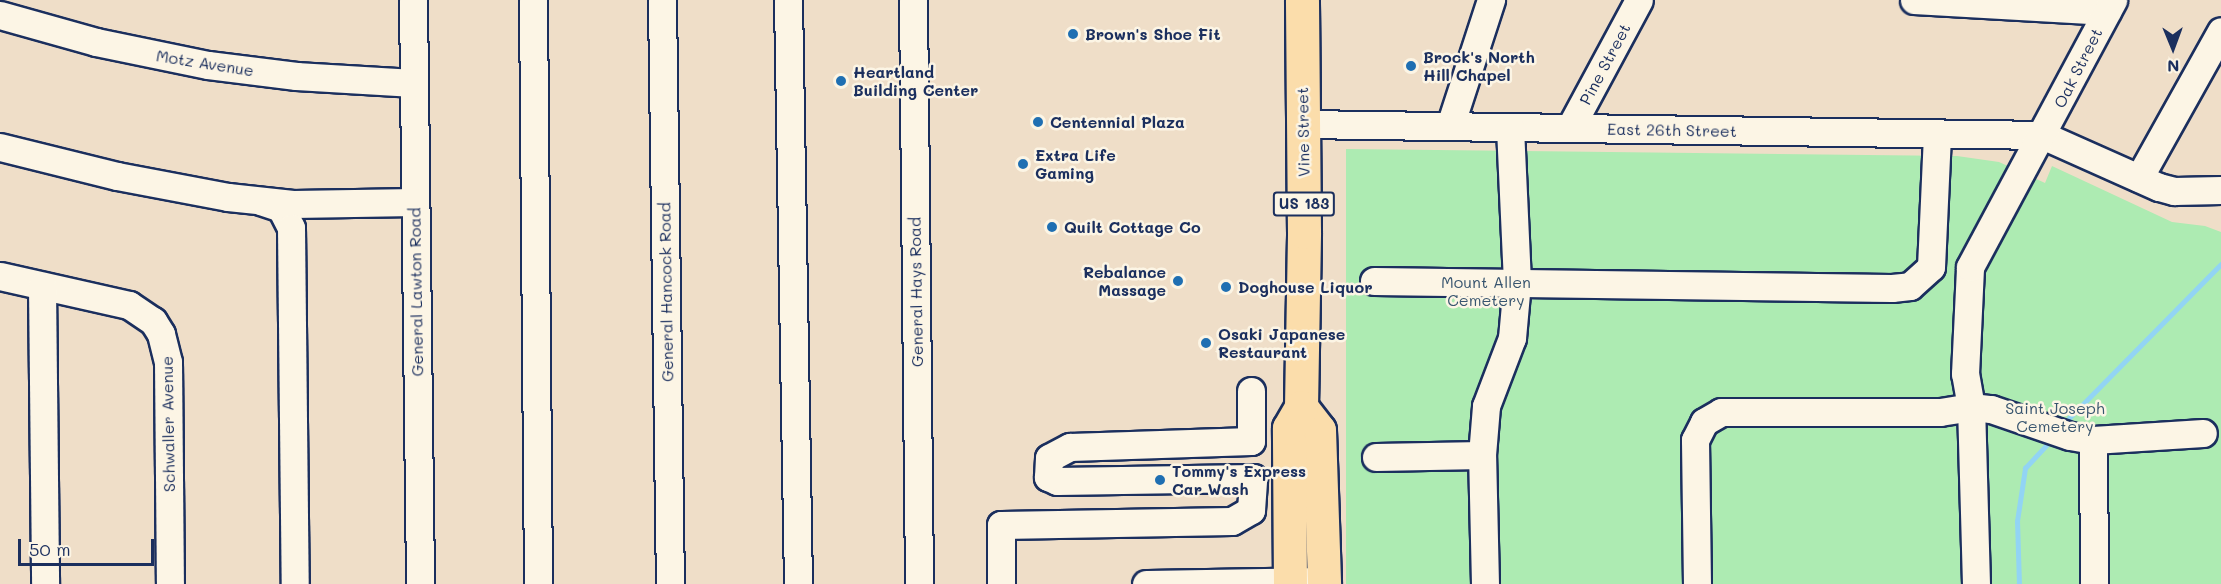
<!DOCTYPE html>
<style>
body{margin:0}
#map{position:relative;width:2221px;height:584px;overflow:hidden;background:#efdec8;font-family:Mali,sans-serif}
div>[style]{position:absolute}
.green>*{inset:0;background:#adebb2}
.stream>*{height:5px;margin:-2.5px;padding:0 2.5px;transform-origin:2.5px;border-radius:2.5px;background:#92d4f4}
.roads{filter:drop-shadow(2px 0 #1b2f5e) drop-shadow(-2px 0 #1b2f5e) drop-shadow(0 2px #1b2f5e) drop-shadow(0 -2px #1b2f5e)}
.minor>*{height:27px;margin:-13.5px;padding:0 13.5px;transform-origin:13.5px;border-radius:13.5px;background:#fcf5e5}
.major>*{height:33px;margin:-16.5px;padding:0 16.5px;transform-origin:16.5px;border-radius:16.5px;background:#fbddab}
.dots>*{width:16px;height:16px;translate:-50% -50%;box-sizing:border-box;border:3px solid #fcf5e5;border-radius:50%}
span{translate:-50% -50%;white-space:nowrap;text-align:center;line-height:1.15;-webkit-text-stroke:5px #fcf5e5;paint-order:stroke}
.shield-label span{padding:2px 4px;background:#fcf5e5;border:2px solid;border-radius:4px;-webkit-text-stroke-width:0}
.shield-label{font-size:15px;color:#1b2f5e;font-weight:700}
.poi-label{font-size:16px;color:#1b2f5e;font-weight:700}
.left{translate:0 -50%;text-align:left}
.right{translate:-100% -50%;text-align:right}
.street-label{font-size:16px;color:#1b2f5e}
.park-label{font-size:16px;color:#38556f}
.north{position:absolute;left:2143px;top:18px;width:60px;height:60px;-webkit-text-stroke:4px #fcf5e5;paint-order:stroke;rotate:179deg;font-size:16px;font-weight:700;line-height:24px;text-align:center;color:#1b2f5e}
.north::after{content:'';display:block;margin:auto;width:21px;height:27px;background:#1b2f5e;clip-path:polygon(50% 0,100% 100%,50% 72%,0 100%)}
.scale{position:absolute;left:18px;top:539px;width:136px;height:27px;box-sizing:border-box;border:3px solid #1b2f5e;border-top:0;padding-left:8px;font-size:18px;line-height:21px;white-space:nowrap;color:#1b2f5e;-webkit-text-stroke:4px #fcf5e5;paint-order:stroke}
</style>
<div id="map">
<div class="green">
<i style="clip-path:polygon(1346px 149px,1957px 156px,1999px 162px,2045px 183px,2052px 166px,2172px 222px,2205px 226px,2221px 232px,2221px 584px,1346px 584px)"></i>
</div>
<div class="stream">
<i style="left:2069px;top:418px;width:216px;rotate:-45.4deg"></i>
<i style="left:2019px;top:584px;width:63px;rotate:-91.8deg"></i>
<i style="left:2017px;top:521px;width:54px;rotate:-81.4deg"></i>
<i style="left:2025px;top:468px;width:35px;rotate:-47deg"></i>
</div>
<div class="roads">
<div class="minor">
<i style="left:413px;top:0;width:584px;rotate:89.31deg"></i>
<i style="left:533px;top:0;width:584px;rotate:89.51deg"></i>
<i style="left:662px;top:0;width:584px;rotate:89.22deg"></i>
<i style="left:788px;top:0;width:584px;rotate:89.02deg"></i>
<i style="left:913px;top:0;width:584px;rotate:89.41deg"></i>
<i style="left:1914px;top:0;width:193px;rotate:3.3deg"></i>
<i style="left:0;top:15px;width:100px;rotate:15.7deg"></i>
<i style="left:96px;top:42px;width:114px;rotate:11.6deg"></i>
<i style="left:208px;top:65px;width:89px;rotate:7.1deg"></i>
<i style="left:296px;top:76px;width:118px;rotate:3.4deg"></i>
<i style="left:1303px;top:124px;width:739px;rotate:0.85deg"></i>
<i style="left:2042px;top:135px;width:128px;rotate:24deg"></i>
<i style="left:2159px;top:187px;width:16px;rotate:15deg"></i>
<i style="left:2174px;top:191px;width:47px;rotate:-1.2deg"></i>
<i style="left:1450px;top:126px;width:133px;rotate:-72deg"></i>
<i style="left:1570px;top:128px;width:145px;rotate:-61.7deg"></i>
<i style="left:0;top:147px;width:121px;rotate:13.9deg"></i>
<i style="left:117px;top:176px;width:113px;rotate:10.7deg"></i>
<i style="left:228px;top:197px;width:65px;rotate:6.1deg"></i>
<i style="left:293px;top:204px;width:122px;rotate:-0.9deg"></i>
<i style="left:2139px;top:178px;width:168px;rotate:-60.8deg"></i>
<i style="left:263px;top:202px;width:19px;rotate:18deg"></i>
<i style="left:281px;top:208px;width:22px;rotate:63deg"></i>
<i style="left:291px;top:228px;width:356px;rotate:89.4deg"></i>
<i style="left:0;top:276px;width:132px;rotate:12.7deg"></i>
<i style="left:129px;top:305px;width:29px;rotate:34deg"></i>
<i style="left:153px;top:321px;width:15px;rotate:58deg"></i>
<i style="left:161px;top:334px;width:29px;rotate:76deg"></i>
<i style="left:168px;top:362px;width:222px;rotate:89.5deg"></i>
<i style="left:1374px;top:281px;width:518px;rotate:0.77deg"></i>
<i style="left:1892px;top:288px;width:18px;rotate:-6deg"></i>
<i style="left:1910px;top:286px;width:28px;rotate:-42deg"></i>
<i style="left:1931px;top:267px;width:133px;rotate:-87.4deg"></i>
<i style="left:42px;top:286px;width:298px;rotate:89.4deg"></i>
<i style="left:2093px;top:440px;width:144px;rotate:89.6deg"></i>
<i style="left:1376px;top:457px;width:106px;rotate:-1.1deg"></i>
<i style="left:1001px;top:584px;width:59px;rotate:-90deg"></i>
<i style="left:1001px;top:525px;width:231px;rotate:-1deg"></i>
<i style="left:1232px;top:521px;width:22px;rotate:-30deg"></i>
<i style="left:1251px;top:510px;width:32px;rotate:-86deg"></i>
<i style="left:1253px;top:478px;width:196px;rotate:179.1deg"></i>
<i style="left:1057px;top:481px;width:10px;rotate:-156deg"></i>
<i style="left:1048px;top:477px;width:19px;rotate:-87deg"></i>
<i style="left:1049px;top:458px;width:24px;rotate:-28deg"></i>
<i style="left:1070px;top:447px;width:181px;rotate:-1.9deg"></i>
<i style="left:1251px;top:441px;width:50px;rotate:-90deg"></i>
<i style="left:1146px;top:584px;width:164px;rotate:-1deg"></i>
<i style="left:1485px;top:584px;width:129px;rotate:-91.3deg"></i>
<i style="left:1482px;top:455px;width:49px;rotate:-85.3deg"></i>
<i style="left:1486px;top:406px;width:73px;rotate:-69.1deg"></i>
<i style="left:1512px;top:338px;width:56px;rotate:-84.9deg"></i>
<i style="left:1517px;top:282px;width:155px;rotate:-92.6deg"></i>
<i style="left:1697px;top:584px;width:144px;rotate:-90.8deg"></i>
<i style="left:1695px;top:440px;width:20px;rotate:-63deg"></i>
<i style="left:1704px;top:422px;width:20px;rotate:-30deg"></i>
<i style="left:1721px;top:412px;width:219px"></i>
<i style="left:1940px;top:412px;width:31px;rotate:-9deg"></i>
<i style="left:1971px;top:407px;width:20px;rotate:6deg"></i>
<i style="left:1991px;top:409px;width:83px;rotate:18.9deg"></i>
<i style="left:2070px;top:436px;width:23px;rotate:10deg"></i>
<i style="left:2093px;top:440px;width:110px;rotate:-3.6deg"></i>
<i style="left:1976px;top:584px;width:177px;rotate:-91.6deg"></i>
<i style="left:1971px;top:407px;width:34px;rotate:-100deg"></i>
<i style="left:1965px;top:374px;width:107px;rotate:-87.3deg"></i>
<i style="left:1970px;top:267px;width:303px;rotate:-61.8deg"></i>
</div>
<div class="major">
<i style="left:1301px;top:407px;width:175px;rotate:-89deg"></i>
<i style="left:1304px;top:232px;width:232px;rotate:-90.5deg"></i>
<i style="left:1301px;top:407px;width:29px;rotate:52deg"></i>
<i style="left:1319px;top:430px;width:154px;rotate:88.1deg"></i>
<i style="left:1290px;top:584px;width:156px;rotate:-90.4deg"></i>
<i style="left:1289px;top:428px;width:24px;rotate:-60deg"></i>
</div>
</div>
<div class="dots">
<i style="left:1073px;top:34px;background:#1f6fb2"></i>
<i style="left:1411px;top:66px;background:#1f6fb2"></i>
<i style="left:841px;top:81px;background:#1f6fb2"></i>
<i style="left:1038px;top:122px;background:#1f6fb2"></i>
<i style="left:1023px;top:164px;background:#1f6fb2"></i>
<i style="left:1052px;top:227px;background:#1f6fb2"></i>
<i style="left:1178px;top:281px;background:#1f6fb2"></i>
<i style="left:1226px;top:287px;background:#1f6fb2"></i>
<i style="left:1206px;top:343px;background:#1f6fb2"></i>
<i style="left:1160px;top:480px;background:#1f6fb2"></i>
</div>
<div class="shield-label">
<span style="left:1304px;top:204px">US 183</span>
</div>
<div class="poi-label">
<span class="left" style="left:1085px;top:34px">Brown's Shoe Fit</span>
<span class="left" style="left:1423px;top:66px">Brock's North<br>Hill Chapel</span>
<span class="left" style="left:853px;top:81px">Heartland<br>Building Center</span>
<span class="left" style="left:1050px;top:122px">Centennial Plaza</span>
<span class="left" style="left:1035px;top:164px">Extra Life<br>Gaming</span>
<span class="left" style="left:1064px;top:227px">Quilt Cottage Co</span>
<span class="right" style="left:1166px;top:281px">Rebalance<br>Massage</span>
<span class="left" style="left:1238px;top:287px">Doghouse Liquor</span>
<span class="left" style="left:1218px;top:343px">Osaki Japanese<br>Restaurant</span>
<span class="left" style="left:1172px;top:480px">Tommy's Express<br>Car Wash</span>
</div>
<div class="street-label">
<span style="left:205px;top:63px;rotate:9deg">Motz Avenue</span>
<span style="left:1605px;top:64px;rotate:-62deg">Pine Street</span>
<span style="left:2078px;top:68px;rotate:-63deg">Oak Street</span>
<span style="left:1672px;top:130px;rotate:1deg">East 26th Street</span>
<span style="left:1303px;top:132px;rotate:-91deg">Vine Street</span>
<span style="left:416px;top:292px;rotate:-91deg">General Lawton Road</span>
<span style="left:666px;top:292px;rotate:-91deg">General Hancock Road</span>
<span style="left:916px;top:292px;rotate:-91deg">General Hays Road</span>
<span style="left:168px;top:424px;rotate:-91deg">Schwaller Avenue</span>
</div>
<div class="park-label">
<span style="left:1486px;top:291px">Mount Allen<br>Cemetery</span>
<span style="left:2055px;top:417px">Saint Joseph<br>Cemetery</span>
</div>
<div class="north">N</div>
<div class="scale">50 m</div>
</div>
